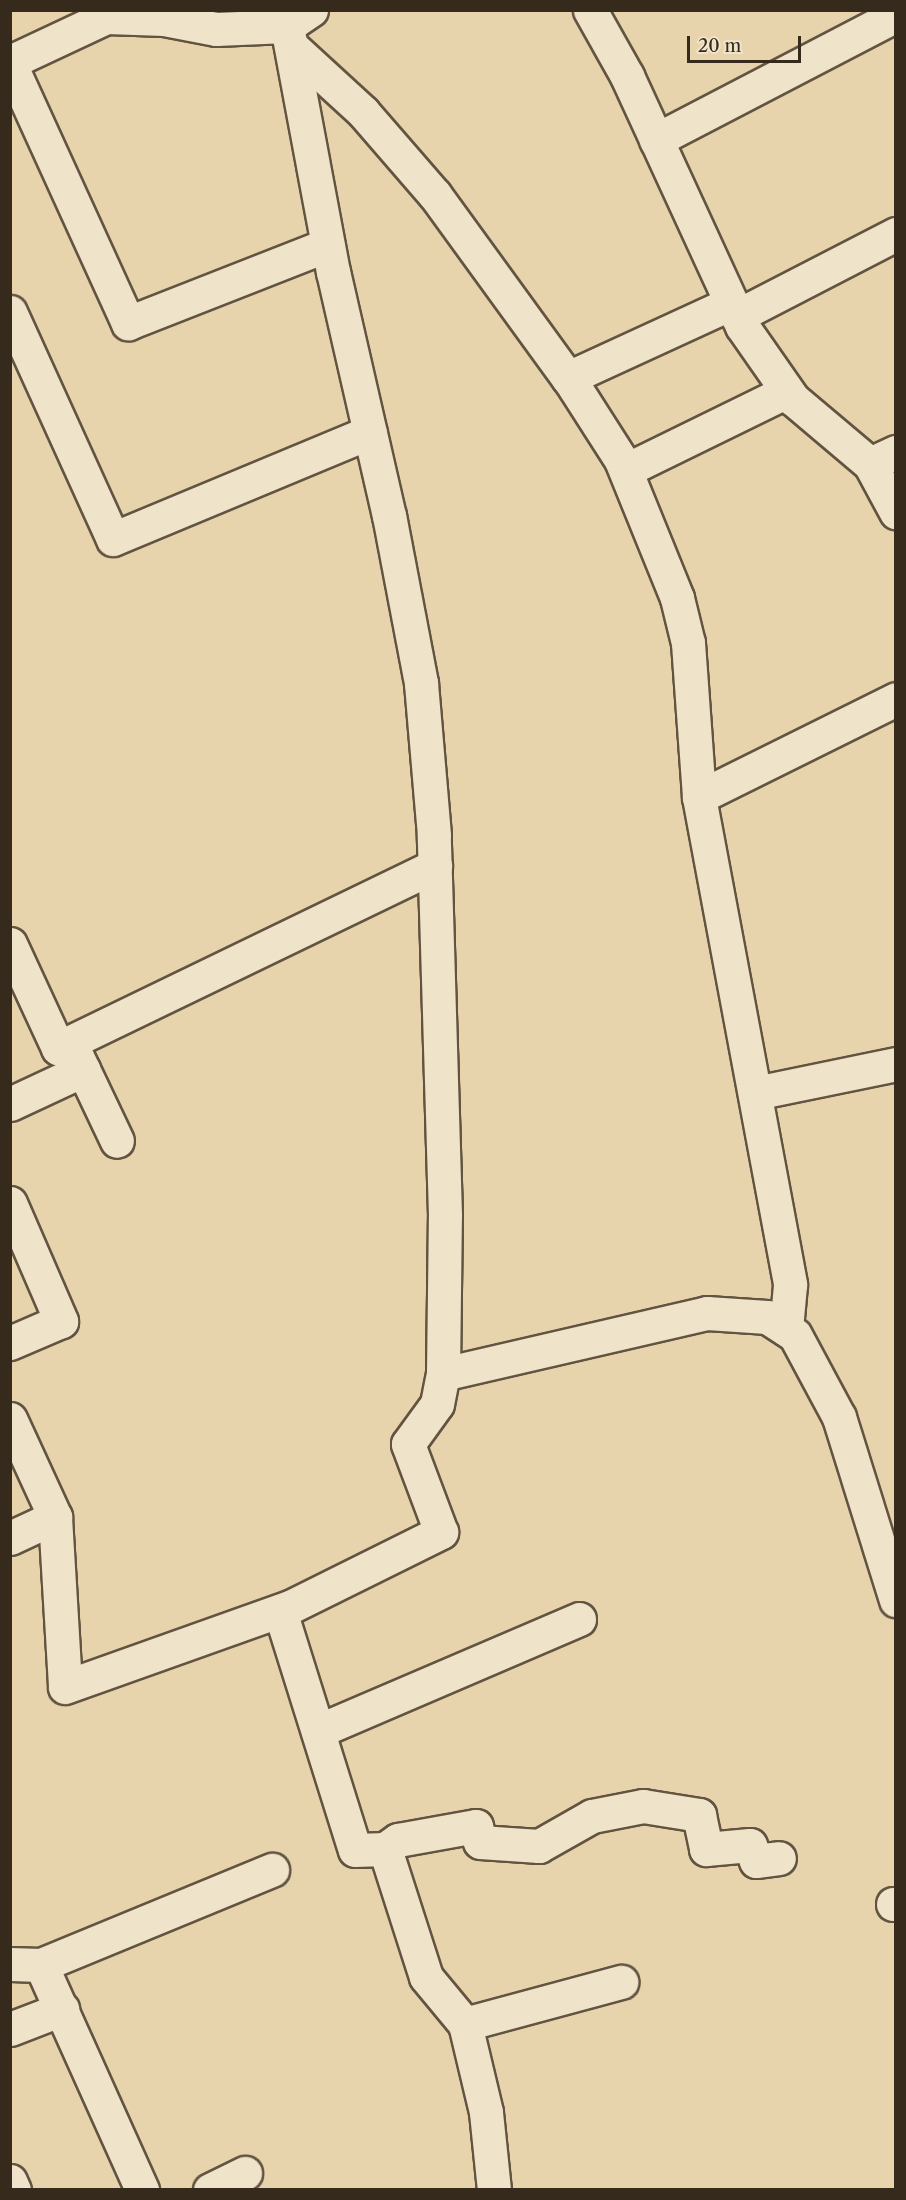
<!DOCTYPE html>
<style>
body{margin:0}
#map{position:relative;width:906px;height:2200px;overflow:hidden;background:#e7d4ac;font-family:"Libre Caslon Text",serif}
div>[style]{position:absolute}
.roads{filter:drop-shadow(2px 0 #625441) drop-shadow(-2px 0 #625441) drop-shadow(0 2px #625441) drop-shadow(0 -2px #625441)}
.minor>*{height:33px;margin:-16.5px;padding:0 16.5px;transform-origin:16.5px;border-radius:16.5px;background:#efe3c9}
span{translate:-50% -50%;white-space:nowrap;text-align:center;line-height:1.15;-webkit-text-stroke:4.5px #efe3c9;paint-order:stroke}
.frame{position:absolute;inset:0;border:12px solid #362a1d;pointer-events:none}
.scale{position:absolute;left:687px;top:36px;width:114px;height:27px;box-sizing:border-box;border:3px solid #362a1d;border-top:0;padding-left:8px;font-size:18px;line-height:21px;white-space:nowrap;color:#362a1d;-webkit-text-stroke:4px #efe3c9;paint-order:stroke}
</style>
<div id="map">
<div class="roads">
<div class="minor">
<i style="left:590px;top:10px;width:76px;rotate:60.7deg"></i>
<i style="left:627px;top:76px;width:275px;rotate:65.3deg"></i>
<i style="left:742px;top:326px;width:89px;rotate:55.1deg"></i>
<i style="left:793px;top:399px;width:101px;rotate:40.2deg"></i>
<i style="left:870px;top:464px;width:55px;rotate:61.6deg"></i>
<i style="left:291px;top:46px;width:98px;rotate:42.5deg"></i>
<i style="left:363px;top:112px;width:110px;rotate:49.1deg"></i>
<i style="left:435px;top:195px;width:238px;rotate:54deg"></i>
<i style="left:575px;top:388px;width:85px;rotate:57.4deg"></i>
<i style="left:621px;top:460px;width:149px;rotate:67.9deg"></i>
<i style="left:677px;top:598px;width:46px;rotate:76.3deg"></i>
<i style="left:688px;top:643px;width:154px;rotate:85.9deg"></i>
<i style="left:699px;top:797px;width:496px;rotate:79.4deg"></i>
<i style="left:790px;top:1285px;width:44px;rotate:95.2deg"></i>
<i style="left:10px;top:62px;width:106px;rotate:-25.1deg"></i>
<i style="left:106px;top:17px;width:58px;rotate:2deg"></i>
<i style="left:164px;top:19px;width:53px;rotate:10.9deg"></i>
<i style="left:216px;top:29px;width:71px;rotate:-2.4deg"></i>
<i style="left:287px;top:26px;width:29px;rotate:-34deg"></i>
<i style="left:10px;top:64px;width:285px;rotate:65.5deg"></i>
<i style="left:128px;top:323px;width:214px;rotate:-21.4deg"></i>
<i style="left:656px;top:140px;width:271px;rotate:-27.5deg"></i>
<i style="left:10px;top:312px;width:249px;rotate:65.6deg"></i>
<i style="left:113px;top:539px;width:278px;rotate:-22.6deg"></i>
<i style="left:737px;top:316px;width:179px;rotate:-27.3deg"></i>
<i style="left:568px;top:378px;width:179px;rotate:-24.7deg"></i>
<i style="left:870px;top:464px;width:29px;rotate:-25deg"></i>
<i style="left:626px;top:470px;width:179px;rotate:-26.1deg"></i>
<i style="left:699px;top:797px;width:220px;rotate:-26.4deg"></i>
<i style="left:10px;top:944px;width:115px;rotate:65.2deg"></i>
<i style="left:58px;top:1048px;width:419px;rotate:-25.8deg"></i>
<i style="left:71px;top:1044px;width:107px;rotate:64.6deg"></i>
<i style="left:755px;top:1093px;width:144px;rotate:-11.6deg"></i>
<i style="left:10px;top:1104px;width:81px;rotate:-25deg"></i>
<i style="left:10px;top:1203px;width:129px;rotate:66.6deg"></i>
<i style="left:61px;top:1321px;width:56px;rotate:156.7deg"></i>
<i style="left:443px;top:1374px;width:271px;rotate:-13deg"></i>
<i style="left:707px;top:1313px;width:60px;rotate:3.8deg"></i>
<i style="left:767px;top:1317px;width:33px;rotate:33deg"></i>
<i style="left:795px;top:1335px;width:93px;rotate:61.8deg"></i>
<i style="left:839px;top:1417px;width:192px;rotate:72.7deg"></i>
<i style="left:10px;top:1419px;width:108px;rotate:65.3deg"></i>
<i style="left:55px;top:1517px;width:170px;rotate:86.6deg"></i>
<i style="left:65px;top:1687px;width:239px;rotate:-19.6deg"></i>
<i style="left:290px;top:1607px;width:169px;rotate:-26.4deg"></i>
<i style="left:441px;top:1532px;width:94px;rotate:-110.6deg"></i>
<i style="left:408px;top:1444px;width:49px;rotate:-54.1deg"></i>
<i style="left:437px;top:1404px;width:31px;rotate:-79deg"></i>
<i style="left:443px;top:1374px;width:159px;rotate:-89.3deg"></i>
<i style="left:445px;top:1215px;width:380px;rotate:-91.7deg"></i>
<i style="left:434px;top:835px;width:153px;rotate:-94.9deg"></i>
<i style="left:421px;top:683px;width:170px;rotate:-100.8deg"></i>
<i style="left:389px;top:516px;width:250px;rotate:-102.9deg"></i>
<i style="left:333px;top:272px;width:250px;rotate:-100.6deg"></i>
<i style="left:10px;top:1538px;width:50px;rotate:-25deg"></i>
<i style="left:280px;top:1611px;width:250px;rotate:72.6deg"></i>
<i style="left:355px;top:1850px;width:30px;rotate:-2deg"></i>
<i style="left:385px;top:1849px;width:16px;rotate:-35deg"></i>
<i style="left:398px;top:1840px;width:79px;rotate:-10.2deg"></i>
<i style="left:476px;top:1826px;width:16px;rotate:76deg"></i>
<i style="left:480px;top:1842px;width:59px;rotate:3.9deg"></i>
<i style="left:539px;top:1846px;width:61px;rotate:-29.5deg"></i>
<i style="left:592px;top:1816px;width:52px;rotate:-11.1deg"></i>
<i style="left:643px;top:1806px;width:57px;rotate:9.1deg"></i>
<i style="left:699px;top:1815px;width:35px;rotate:78deg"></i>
<i style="left:706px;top:1849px;width:44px;rotate:-5.2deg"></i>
<i style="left:750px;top:1845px;width:17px;rotate:69deg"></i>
<i style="left:756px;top:1861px;width:23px;rotate:-7deg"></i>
<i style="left:318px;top:1731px;width:284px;rotate:-23.2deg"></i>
<i style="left:385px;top:1849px;width:134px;rotate:72.2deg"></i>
<i style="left:426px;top:1977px;width:61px;rotate:50.3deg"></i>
<i style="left:893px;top:1904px;width:3px"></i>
<i style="left:10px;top:1964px;width:31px;rotate:2deg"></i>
<i style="left:41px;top:1965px;width:247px;rotate:65.8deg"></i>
<i style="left:41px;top:1965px;width:250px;rotate:-22.4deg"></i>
<i style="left:10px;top:2029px;width:56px;rotate:-21deg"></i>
<i style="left:10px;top:2181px;width:10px;rotate:66deg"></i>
<i style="left:210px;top:2190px;width:39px;rotate:-26deg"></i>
<i style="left:494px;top:2190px;width:78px;rotate:-95.9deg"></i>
<i style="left:486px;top:2112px;width:90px;rotate:-103.4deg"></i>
<i style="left:465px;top:2024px;width:162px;rotate:-15.1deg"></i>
</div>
</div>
<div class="frame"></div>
<div class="scale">20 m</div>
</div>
